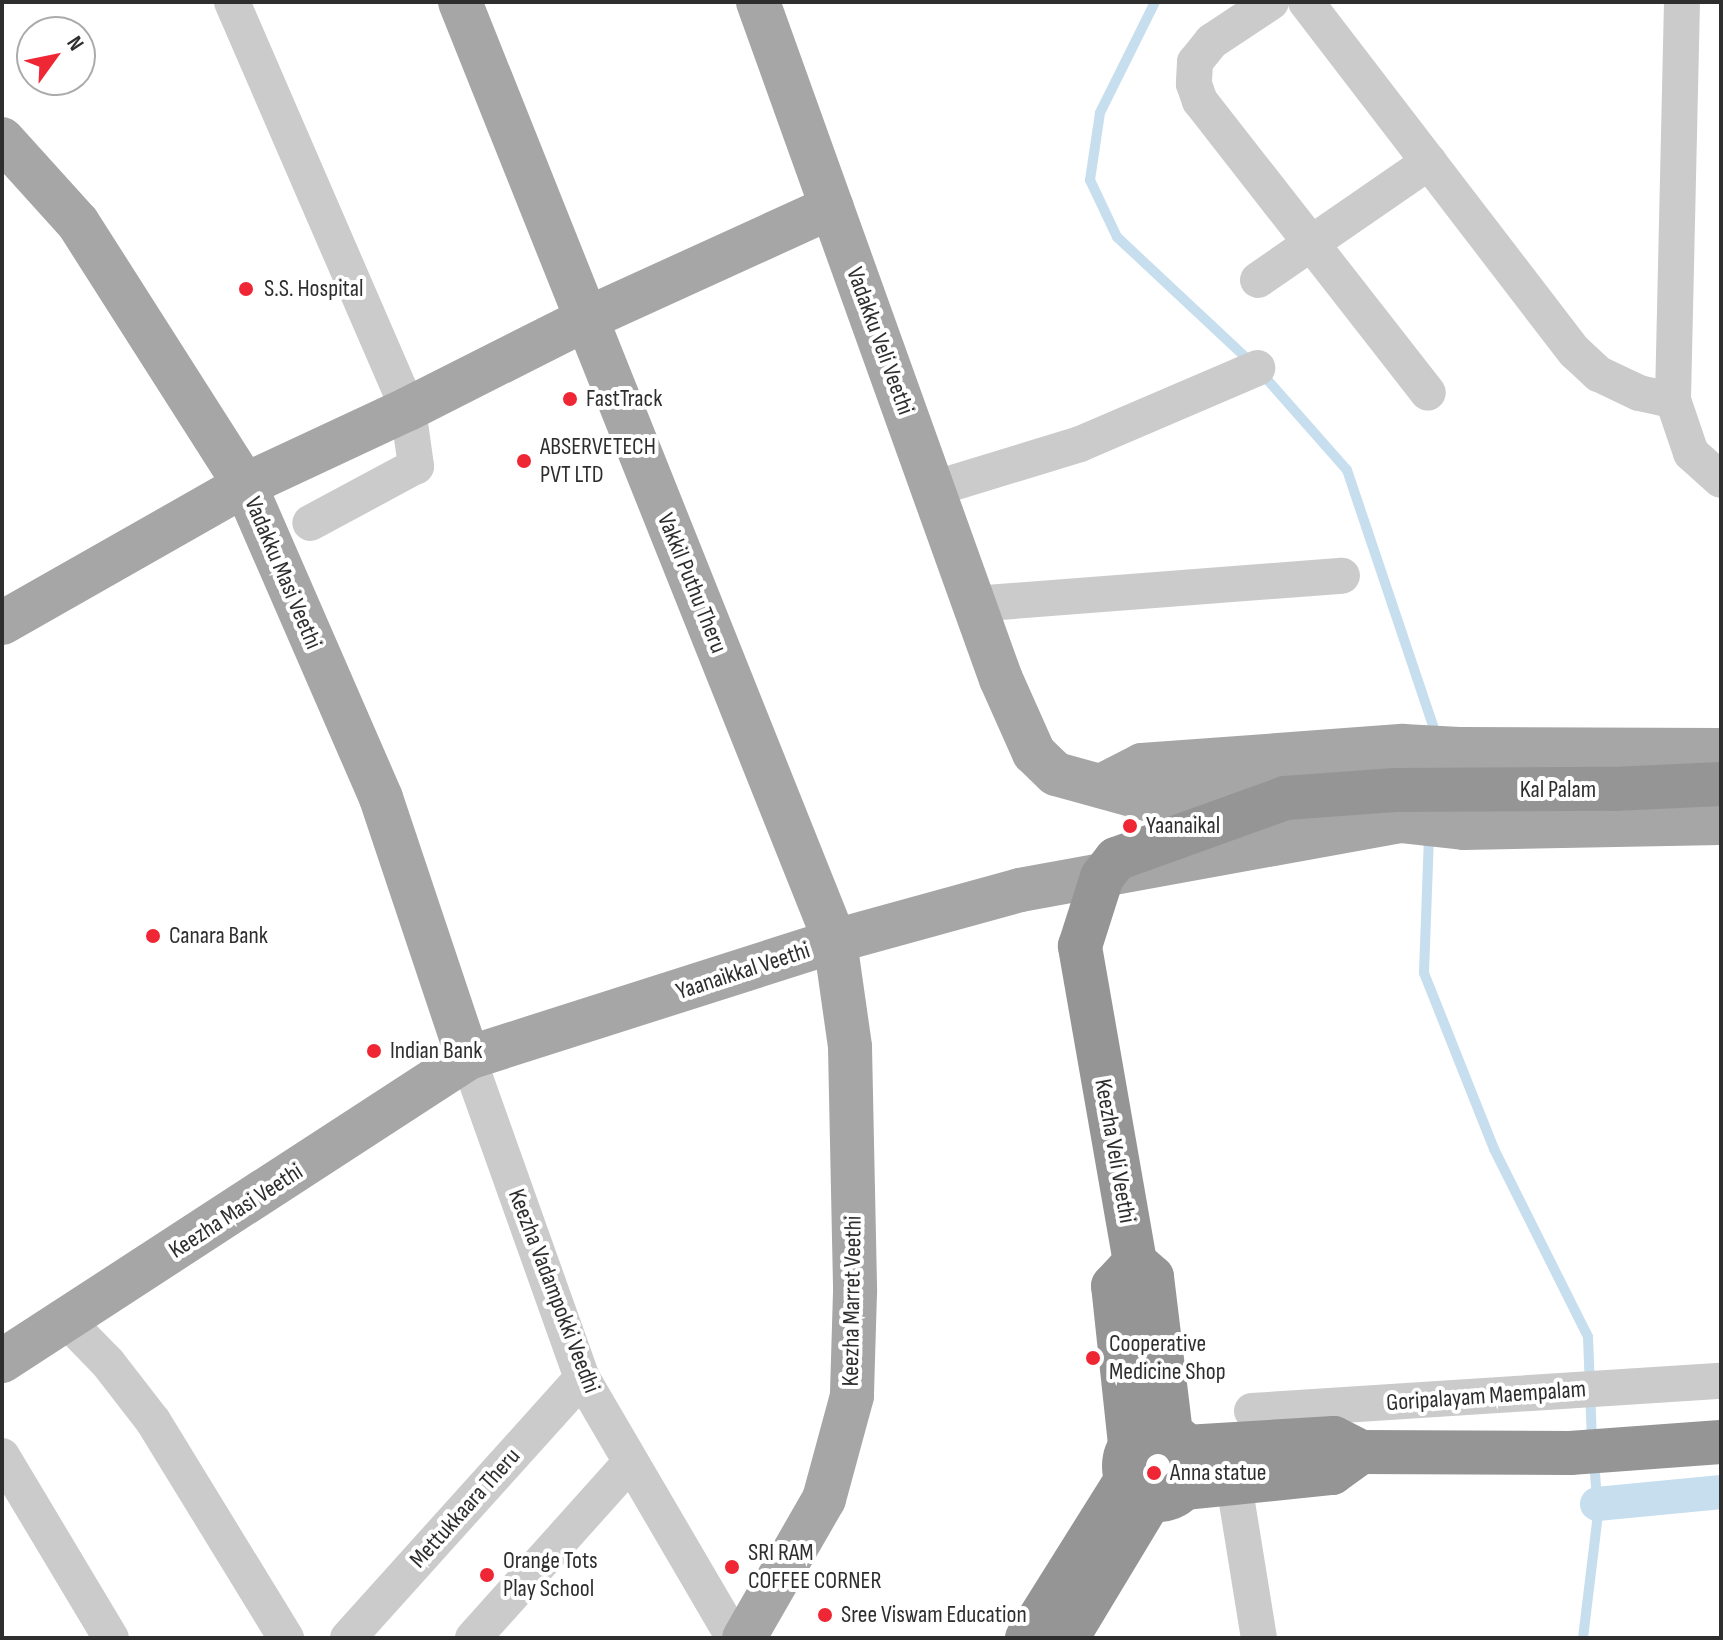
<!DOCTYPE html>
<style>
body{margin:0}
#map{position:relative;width:1723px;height:1640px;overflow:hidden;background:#fff;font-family:"Sofia Sans Condensed",sans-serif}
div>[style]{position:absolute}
.stream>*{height:10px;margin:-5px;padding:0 5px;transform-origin:5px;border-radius:5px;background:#c6deee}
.canal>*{height:34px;margin:-17px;padding:0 17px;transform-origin:17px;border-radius:17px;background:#c6deee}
.minor>*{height:36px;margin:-18px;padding:0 18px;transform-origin:18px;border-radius:18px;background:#cbcbcb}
.major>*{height:44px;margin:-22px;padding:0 22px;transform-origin:22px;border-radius:22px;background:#a6a6a6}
.highway>*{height:44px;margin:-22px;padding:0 22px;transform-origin:22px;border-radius:22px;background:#959595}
.highway>.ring{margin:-22px;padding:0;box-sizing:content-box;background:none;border:44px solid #959595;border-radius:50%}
.dots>*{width:22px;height:22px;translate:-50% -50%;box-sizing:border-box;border:4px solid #fff;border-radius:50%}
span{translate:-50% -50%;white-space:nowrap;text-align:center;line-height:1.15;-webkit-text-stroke:8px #fff;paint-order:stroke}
.poi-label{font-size:24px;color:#2e2e2e}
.left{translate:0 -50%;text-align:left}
.street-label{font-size:24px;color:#2e2e2e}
.frame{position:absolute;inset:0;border:4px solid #2e2e2e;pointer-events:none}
.north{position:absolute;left:16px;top:16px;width:80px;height:80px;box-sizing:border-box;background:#fff;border:2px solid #ababab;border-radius:50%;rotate:57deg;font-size:22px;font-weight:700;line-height:32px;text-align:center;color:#2e2e2e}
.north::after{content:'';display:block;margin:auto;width:28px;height:36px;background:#ef2735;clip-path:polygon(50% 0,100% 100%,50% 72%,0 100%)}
</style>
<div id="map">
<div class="stream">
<i style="left:1155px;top:2px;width:124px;rotate:116.4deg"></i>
<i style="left:1100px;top:113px;width:68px;rotate:98.5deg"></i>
<i style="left:1090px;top:180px;width:63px;rotate:64.7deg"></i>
<i style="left:1117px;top:237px;width:192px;rotate:43.1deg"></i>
<i style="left:1257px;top:368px;width:136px;rotate:48.6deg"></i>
<i style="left:1347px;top:470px;width:270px;rotate:71.4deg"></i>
<i style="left:1433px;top:726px;width:10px;rotate:96deg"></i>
<i style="left:1429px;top:836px;width:137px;rotate:92.1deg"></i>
<i style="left:1424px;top:973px;width:189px;rotate:68.3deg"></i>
<i style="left:1494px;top:1149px;width:210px;rotate:63.4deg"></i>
<i style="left:1588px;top:1337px;width:103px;rotate:87.8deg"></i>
<i style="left:1583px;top:1638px;width:125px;rotate:-83.1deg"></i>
<i style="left:1598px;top:1514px;width:54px;rotate:-94.2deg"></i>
</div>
<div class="canal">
<i style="left:1597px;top:1504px;width:125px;rotate:-5.5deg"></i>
</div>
<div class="minor">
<i style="left:232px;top:2px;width:443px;rotate:66.6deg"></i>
<i style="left:408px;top:409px;width:58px;rotate:82deg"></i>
<i style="left:416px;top:466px;width:120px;rotate:151.7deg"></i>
<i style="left:1271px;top:2px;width:71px;rotate:146.5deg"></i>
<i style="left:1212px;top:41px;width:27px;rotate:129deg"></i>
<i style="left:1195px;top:62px;width:22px;rotate:93deg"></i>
<i style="left:1194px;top:84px;width:18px;rotate:71deg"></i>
<i style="left:1200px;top:101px;width:370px;rotate:52deg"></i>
<i style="left:1306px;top:2px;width:441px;rotate:52.5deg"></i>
<i style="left:1575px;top:352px;width:33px;rotate:43deg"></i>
<i style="left:1599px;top:374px;width:44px;rotate:25.4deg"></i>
<i style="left:1639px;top:393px;width:35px;rotate:12deg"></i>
<i style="left:1682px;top:2px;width:398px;rotate:91.3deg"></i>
<i style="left:1673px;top:400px;width:56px;rotate:71.2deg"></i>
<i style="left:1691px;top:453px;width:40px;rotate:42deg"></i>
<i style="left:1258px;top:280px;width:208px;rotate:-34.6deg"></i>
<i style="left:933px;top:489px;width:154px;rotate:-17deg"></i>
<i style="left:1080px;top:444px;width:193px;rotate:-23.2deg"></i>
<i style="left:974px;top:604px;width:369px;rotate:-4.4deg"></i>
<i style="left:468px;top:1058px;width:340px;rotate:70.4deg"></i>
<i style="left:582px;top:1378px;width:301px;rotate:59.7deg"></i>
<i style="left:68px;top:1322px;width:57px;rotate:45.7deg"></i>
<i style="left:108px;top:1363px;width:73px;rotate:52.2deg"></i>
<i style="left:153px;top:1421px;width:255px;rotate:58.5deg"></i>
<i style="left:1252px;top:1411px;width:470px;rotate:-3.7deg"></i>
<i style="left:2px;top:1456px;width:212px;rotate:59.1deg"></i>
<i style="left:1234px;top:1484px;width:156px;rotate:80.8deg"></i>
<i style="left:348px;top:1638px;width:350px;rotate:-48deg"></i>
<i style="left:473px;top:1638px;width:235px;rotate:-48.1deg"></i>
</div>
<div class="major">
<i style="left:460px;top:2px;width:1011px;rotate:68.23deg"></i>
<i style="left:835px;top:941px;width:107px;rotate:81.9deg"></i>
<i style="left:850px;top:1047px;width:245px;rotate:88.8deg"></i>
<i style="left:855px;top:1292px;width:104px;rotate:91.7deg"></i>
<i style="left:852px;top:1396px;width:107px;rotate:105.2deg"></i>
<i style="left:824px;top:1499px;width:160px;rotate:119.9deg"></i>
<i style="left:758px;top:2px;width:719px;rotate:70.26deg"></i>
<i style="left:1001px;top:679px;width:81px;rotate:66deg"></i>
<i style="left:1034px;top:753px;width:30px;rotate:44deg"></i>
<i style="left:1056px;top:774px;width:94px;rotate:15.4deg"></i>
<i style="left:1147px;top:799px;width:131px;rotate:-0.4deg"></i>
<i style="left:2px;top:139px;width:113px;rotate:47.9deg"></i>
<i style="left:78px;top:223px;width:311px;rotate:57.5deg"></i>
<i style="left:245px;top:485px;width:341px;rotate:66.5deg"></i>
<i style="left:381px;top:798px;width:274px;rotate:71.5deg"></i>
<i style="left:2px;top:623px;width:279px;rotate:-29.6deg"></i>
<i style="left:245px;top:485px;width:180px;rotate:-25deg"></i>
<i style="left:408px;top:409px;width:199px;rotate:-26.8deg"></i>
<i style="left:586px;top:319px;width:270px;rotate:-24.5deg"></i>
<i style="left:1101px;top:786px;width:46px;rotate:-27.1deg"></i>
<i style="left:1142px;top:765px;width:262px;rotate:-4.2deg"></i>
<i style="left:1403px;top:746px;width:56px;rotate:3.1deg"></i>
<i style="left:1459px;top:749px;width:262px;rotate:0.2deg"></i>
<i style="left:2px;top:1361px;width:556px;rotate:-33.03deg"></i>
<i style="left:468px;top:1058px;width:385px;rotate:-17.7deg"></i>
<i style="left:835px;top:941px;width:192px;rotate:-15.4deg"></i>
<i style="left:1020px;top:890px;width:386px;rotate:-10.3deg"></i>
<i style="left:1400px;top:821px;width:64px;rotate:6.2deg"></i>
<i style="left:1464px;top:828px;width:257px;rotate:-1.1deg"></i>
</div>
<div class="highway">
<i class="ring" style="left:1124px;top:1432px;width:24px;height:24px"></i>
<i style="left:1171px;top:1434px;width:158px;rotate:-96.9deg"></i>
<i style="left:1152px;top:1277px;width:23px;rotate:-139deg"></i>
<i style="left:1135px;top:1262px;width:321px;rotate:-99.9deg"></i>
<i style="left:1080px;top:946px;width:72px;rotate:-72.3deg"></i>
<i style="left:1102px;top:877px;width:23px;rotate:-52deg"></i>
<i style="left:1116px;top:859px;width:180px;rotate:-19.8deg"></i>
<i style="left:1285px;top:798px;width:110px;rotate:-4.2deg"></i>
<i style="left:1395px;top:790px;width:219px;rotate:-0.3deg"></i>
<i style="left:1614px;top:789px;width:107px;rotate:-2.7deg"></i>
<i style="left:1130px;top:1444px;width:159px;rotate:-96.1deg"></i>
<i style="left:1113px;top:1286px;width:33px;rotate:-47deg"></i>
<i style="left:1186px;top:1447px;width:148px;rotate:-3.5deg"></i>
<i style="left:1334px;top:1438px;width:30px;rotate:27deg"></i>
<i style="left:1361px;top:1452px;width:209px;rotate:0.3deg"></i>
<i style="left:1570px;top:1453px;width:151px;rotate:-4.2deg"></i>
<i style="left:1184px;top:1488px;width:149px;rotate:-5.8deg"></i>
<i style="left:1332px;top:1473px;width:36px;rotate:-36deg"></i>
<i style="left:1027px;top:1638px;width:186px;rotate:-57.9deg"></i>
<i style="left:1067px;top:1638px;width:162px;rotate:-58.9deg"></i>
</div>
<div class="dots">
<i style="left:246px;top:289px;background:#ef2735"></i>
<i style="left:570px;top:399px;background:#ef2735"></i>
<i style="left:524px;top:461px;background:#ef2735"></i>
<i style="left:1130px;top:826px;background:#ef2735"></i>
<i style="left:153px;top:936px;background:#ef2735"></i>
<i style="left:374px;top:1051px;background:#ef2735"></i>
<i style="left:1093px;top:1358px;background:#ef2735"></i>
<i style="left:1154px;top:1473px;background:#ef2735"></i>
<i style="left:732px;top:1567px;background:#ef2735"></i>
<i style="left:487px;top:1575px;background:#ef2735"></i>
<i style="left:825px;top:1615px;background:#ef2735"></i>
</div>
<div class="poi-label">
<span class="left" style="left:264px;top:289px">S.S. Hospital</span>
<span class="left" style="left:586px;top:399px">FastTrack</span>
<span class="left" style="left:540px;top:461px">ABSERVETECH<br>PVT LTD</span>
<span class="left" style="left:1146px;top:826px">Yaanaikal</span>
<span class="left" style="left:169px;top:936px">Canara Bank</span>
<span class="left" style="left:390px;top:1051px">Indian Bank</span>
<span class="left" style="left:1109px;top:1358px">Cooperative<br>Medicine Shop</span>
<span class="left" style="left:1170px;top:1473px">Anna statue</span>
<span class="left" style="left:748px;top:1567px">SRI RAM<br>COFFEE CORNER</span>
<span class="left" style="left:503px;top:1575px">Orange Tots<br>Play School</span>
<span class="left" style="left:841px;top:1615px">Sree Viswam Education</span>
</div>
<div class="street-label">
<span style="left:880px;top:341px;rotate:70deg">Vadakku Veli Veethi</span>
<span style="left:283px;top:573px;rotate:67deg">Vadakku Masi Veethi</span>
<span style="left:692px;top:583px;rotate:68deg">Vakkil Puthu Theru</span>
<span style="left:1558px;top:790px">Kal Palam</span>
<span style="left:743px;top:971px;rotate:-18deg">Yaanaikkal Veethi</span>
<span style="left:1115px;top:1151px;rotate:80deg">Keezha Veli Veethi</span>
<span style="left:236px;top:1211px;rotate:-33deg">Keezha Masi Veethi</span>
<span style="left:554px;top:1291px;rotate:69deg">Keezha Vadampokki Veedhi</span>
<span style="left:852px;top:1301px;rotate:-89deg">Keezha Marret Veethi</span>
<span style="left:1486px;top:1396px;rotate:-4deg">Goripalayam Maempalam</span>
<span style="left:465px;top:1508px;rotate:-48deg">Mettukkaara Theru</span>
</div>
<div class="frame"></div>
<div class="north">N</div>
</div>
